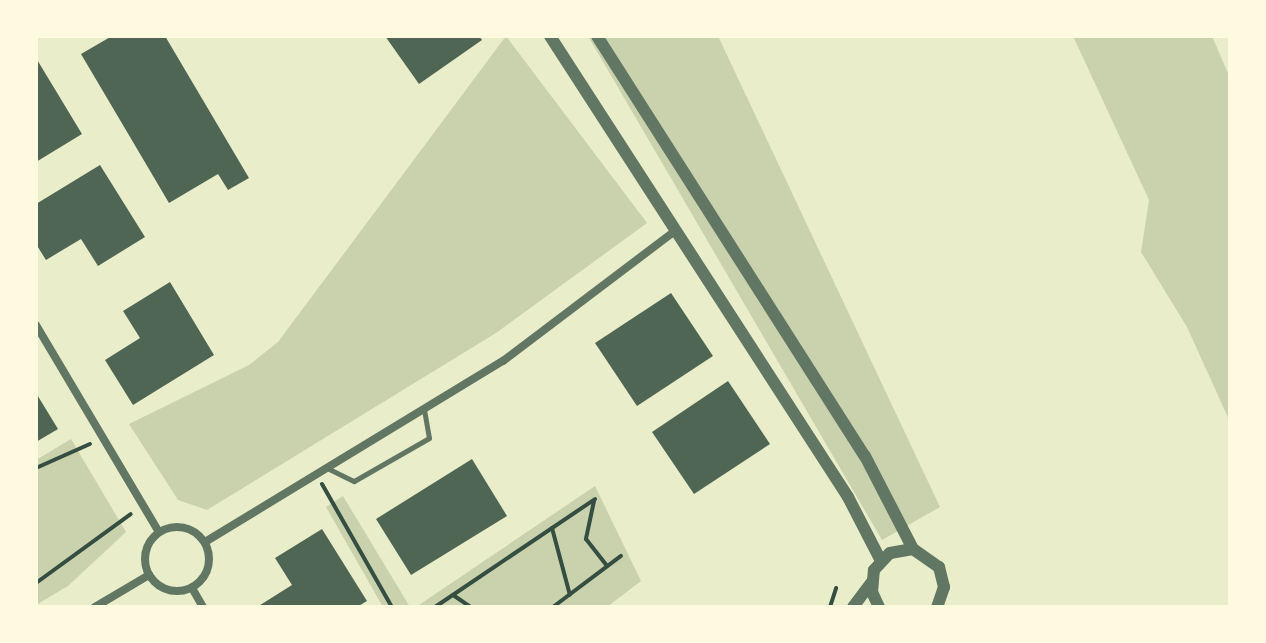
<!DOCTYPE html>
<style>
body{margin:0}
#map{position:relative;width:1266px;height:643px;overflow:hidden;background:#e9edc9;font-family:Quicksand,sans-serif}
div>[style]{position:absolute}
.green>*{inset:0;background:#cad2ad}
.building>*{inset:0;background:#4f6655}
.path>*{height:4px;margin:-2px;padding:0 2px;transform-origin:2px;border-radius:2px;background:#344e41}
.service>*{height:5px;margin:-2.5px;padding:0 2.5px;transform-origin:2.5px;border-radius:2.5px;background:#617663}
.minor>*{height:8px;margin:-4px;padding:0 4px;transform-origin:4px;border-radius:4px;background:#617663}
.minor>.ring{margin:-4px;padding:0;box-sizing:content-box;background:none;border:8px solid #617663;border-radius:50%}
.tertiary>*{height:12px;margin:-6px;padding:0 6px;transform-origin:6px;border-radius:6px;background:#617663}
span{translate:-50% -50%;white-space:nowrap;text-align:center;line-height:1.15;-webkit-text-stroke:6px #fefae0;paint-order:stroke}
.frame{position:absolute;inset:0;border:38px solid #fefae0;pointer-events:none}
</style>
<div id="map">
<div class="green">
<i style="clip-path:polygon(506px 36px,647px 223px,496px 333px,207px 510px,178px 500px,129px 424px,249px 365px,278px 342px)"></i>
<i style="clip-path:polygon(588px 36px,718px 36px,940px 507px,882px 540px)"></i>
<i style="clip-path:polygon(1073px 36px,1212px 36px,1230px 78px,1230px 422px,1187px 327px,1141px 252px,1149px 200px)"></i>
<i style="clip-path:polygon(71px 439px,126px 532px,68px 586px,36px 605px,36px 460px)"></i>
<i style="clip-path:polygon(595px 486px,641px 581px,607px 607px,416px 607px)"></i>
<i style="clip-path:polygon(343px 496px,410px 607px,383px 607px,326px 507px)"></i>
</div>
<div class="building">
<i style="clip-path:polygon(112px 36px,165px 36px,249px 178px,228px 190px,218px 174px,169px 203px,81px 54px)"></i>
<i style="clip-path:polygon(385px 36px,479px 36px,482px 40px,419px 84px)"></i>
<i style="clip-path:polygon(36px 58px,82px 134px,36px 162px)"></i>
<i style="clip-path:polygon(100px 165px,145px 237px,98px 266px,81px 239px,46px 260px,36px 244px,36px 204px)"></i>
<i style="clip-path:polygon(170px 282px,214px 355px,133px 405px,105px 360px,140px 338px,123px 311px)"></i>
<i style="clip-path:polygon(671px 293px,713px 356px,637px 406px,595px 343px)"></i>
<i style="clip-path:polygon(728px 381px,770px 444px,694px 494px,652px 432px)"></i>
<i style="clip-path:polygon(36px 393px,58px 429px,36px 442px)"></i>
<i style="clip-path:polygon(472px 459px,507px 516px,411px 575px,376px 519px)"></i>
<i style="clip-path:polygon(322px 529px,367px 601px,357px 607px,257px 607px,292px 585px,275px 558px)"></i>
</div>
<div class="path">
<i style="left:36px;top:468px;width:59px;rotate:-24deg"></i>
<i style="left:322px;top:484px;width:142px;rotate:60.4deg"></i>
<i style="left:594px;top:501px;width:39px;rotate:102deg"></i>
<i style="left:586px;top:539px;width:34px;rotate:52deg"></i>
<i style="left:552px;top:528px;width:69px;rotate:75deg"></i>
<i style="left:36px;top:583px;width:117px;rotate:-36deg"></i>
<i style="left:453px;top:595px;width:22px;rotate:34deg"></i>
<i style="left:435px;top:607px;width:193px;rotate:-34deg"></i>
<i style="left:553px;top:607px;width:85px;rotate:-36.9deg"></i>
<i style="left:830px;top:607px;width:20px;rotate:-72deg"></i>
</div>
<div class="service">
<i style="left:327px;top:468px;width:30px;rotate:26deg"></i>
<i style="left:354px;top:481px;width:86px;rotate:-29.8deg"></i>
<i style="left:429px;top:438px;width:28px;rotate:-100deg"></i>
</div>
<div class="minor">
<i style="left:36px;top:325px;width:241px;rotate:59.3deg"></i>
<i class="ring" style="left:145px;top:527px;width:56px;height:56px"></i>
<i style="left:205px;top:542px;width:349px;rotate:-31.3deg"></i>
<i style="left:503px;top:361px;width:217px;rotate:-37.1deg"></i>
<i style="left:192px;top:588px;width:22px;rotate:60deg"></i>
<i style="left:95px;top:607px;width:63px;rotate:-30.7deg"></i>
</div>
<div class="tertiary">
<i style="left:550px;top:36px;width:549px;rotate:57.12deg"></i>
<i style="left:848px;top:497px;width:72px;rotate:62.7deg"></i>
<i style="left:597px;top:36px;width:498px;rotate:57.5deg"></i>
<i style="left:865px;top:456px;width:105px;rotate:62.7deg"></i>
<i style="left:853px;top:607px;width:31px;rotate:-53deg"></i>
<i style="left:879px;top:607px;width:17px;rotate:-115deg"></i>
<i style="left:872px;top:592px;width:22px;rotate:-85deg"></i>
<i style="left:874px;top:570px;width:23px;rotate:-47deg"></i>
<i style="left:890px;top:553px;width:23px;rotate:-10deg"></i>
<i style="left:913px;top:549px;width:32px;rotate:35deg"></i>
<i style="left:939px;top:567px;width:21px;rotate:76deg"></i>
<i style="left:944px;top:587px;width:21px;rotate:109deg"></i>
</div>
<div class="frame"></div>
</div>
